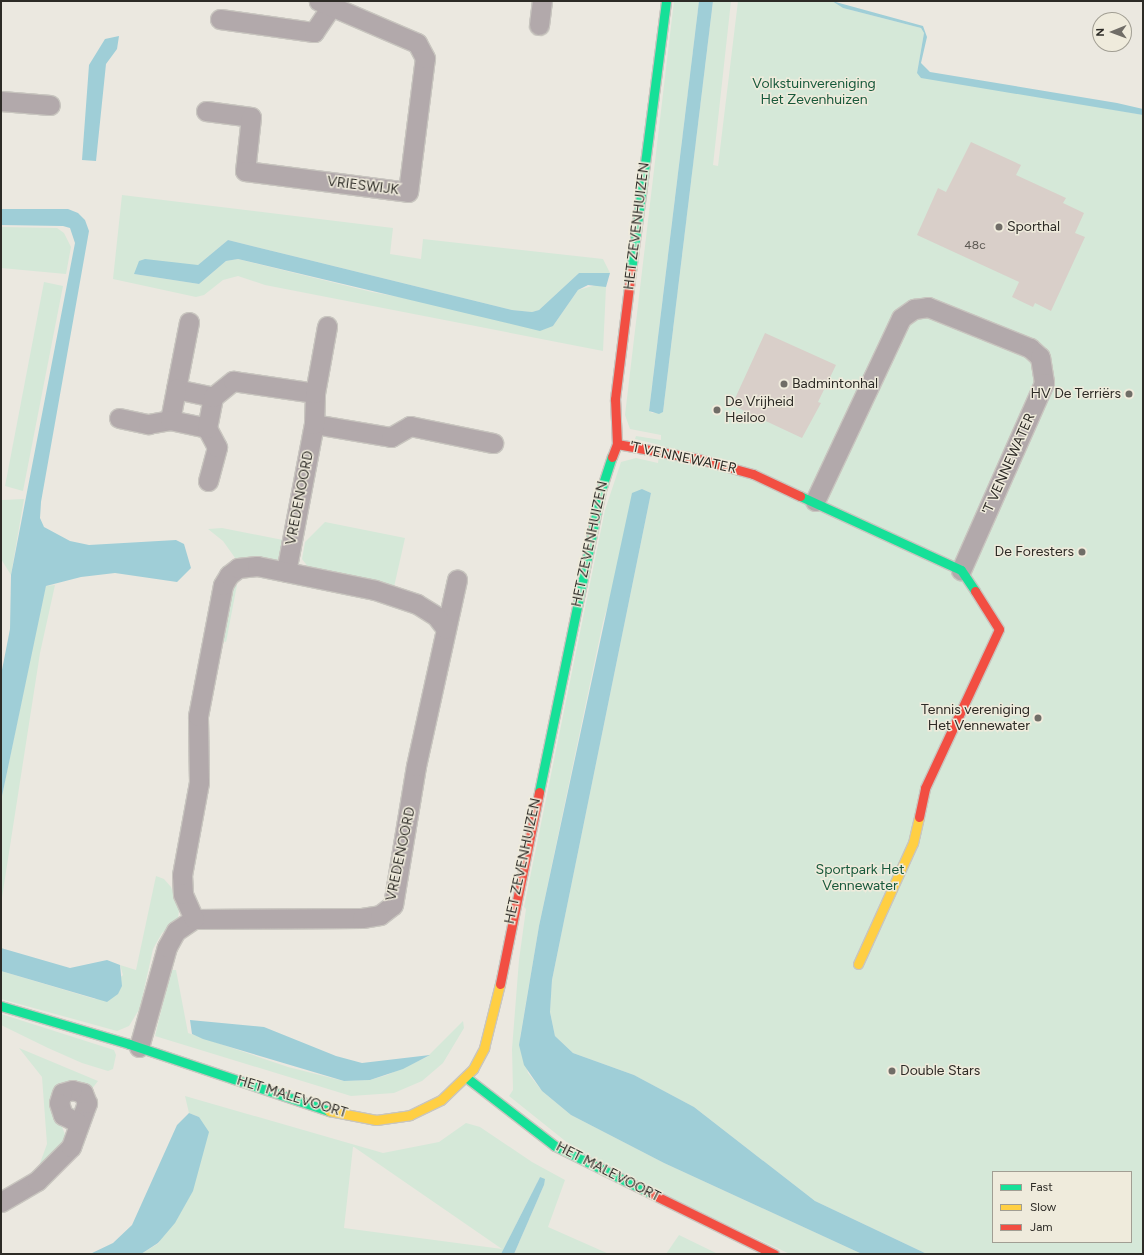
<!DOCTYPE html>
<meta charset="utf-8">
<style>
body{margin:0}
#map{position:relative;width:1144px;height:1255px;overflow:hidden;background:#ebe8e0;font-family:Figtree,sans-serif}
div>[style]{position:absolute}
.green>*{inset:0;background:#d5e8d8}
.water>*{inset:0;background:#9fced7}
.building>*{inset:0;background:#d9cfc9}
.roads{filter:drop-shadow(1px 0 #c8c5bf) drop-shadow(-1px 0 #c8c5bf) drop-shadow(0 1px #c8c5bf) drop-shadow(0 -1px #c8c5bf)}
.street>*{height:19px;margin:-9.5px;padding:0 9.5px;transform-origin:9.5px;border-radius:9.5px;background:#b2a9ab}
.fast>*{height:9px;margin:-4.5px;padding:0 4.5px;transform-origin:4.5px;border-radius:4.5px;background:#16e098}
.slow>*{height:9px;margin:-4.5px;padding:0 4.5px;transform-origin:4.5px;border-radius:4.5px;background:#ffcf43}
.jam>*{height:9px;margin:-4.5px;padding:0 4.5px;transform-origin:4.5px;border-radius:4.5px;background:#f24e42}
.dots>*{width:11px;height:11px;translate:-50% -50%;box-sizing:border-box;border:2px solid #efebdc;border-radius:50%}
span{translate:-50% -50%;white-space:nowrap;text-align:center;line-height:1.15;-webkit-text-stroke:3px #efebdc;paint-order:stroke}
.number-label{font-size:12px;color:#5c5852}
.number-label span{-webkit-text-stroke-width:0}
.park-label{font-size:14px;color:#17593b}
.street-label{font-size:14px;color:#2d2b26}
.poi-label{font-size:14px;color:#2d2b26}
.left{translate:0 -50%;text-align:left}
.right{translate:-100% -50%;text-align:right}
.frame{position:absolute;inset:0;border:2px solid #2d2b26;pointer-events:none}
.legend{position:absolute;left:992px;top:1171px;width:140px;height:72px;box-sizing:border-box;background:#efebdc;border:1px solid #a19e93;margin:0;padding:5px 7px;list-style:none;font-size:12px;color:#2d2b26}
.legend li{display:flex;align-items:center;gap:8px;height:20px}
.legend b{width:20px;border:1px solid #a19e93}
.north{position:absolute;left:1092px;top:12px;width:40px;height:40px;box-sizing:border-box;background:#efebdc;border:1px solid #a19e93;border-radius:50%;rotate:269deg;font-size:11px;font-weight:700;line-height:16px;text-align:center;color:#2d2b26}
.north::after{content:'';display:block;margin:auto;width:14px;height:18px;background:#706d67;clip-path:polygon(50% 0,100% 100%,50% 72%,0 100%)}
</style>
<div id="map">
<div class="green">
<i style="clip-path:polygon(evenodd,674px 1px,699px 1px,649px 410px,652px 413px,663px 412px,713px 1px,731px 1px,713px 165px,718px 166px,738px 1px,832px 1px,843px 8px,921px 28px,924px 33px,917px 73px,1143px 115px,1143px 1254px,927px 1254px,815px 1201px,694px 1107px,634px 1075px,573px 1053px,555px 1036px,550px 1012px,552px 980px,651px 493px,642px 489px,603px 622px,539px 926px,520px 1038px,528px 1073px,542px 1091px,571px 1115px,664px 1163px,862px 1254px,790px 1254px,589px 1160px,509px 1096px,513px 1090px,512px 1049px,519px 960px,526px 909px,524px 907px,605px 510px,621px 462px,636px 458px,658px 463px,660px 445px,635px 439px,636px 436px,661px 440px,661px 435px,630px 429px,625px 415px,674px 1px,993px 1172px,1131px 1172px,1131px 1242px,993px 1242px,993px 1172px)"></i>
<i style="clip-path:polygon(122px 195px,393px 228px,390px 254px,421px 259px,423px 239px,603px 259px,610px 273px,579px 273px,539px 310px,532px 312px,512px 310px,228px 240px,198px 265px,134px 274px,199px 284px,226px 261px,238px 259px,372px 292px,553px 326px,578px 290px,600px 284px,606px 287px,603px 351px,265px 285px,238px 276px,223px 280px,204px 295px,196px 297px,113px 279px)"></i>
<i style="clip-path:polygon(1px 227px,57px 228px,64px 233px,71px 247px,66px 274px,1px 268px)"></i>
<i style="clip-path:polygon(44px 282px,63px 286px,23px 491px,5px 486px)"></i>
<i style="clip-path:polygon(24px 499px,11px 575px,1px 559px,1px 504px,2px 500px)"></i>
<i style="clip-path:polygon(325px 522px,405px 538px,394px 587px,309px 568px,302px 559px,305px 542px)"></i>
<i style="clip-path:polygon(222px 528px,288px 541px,281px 562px,238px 562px,223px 541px,208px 529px)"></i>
<i style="clip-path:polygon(230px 584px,237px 585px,226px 642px,219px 640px)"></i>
<i style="clip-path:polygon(55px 585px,40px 653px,1px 904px,1px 801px,42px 601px,46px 586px)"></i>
<i style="clip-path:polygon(156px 876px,164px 879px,171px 887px,179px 910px,178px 920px,162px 933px,153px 949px,140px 1008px,129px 1026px,117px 1031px,1px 999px,1px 971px,95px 999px,123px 975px,120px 965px,136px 970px)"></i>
<i style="clip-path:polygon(171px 970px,176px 970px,188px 1033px,288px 1067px,344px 1081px,370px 1080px,387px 1075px,427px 1057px,463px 1021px,464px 1028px,443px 1063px,422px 1081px,394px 1093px,351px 1096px,155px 1036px)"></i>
<i style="clip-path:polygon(1px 1014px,114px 1050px,116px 1055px,113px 1069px,108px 1071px,82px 1063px,48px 1048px,1px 1025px)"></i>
<i style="clip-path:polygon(19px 1048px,98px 1081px,91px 1090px,55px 1108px,67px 1140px,35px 1177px,47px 1144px,42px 1077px)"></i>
<i style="clip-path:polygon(evenodd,185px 1096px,383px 1153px,439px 1142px,466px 1123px,480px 1127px,532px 1162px,565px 1180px,548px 1227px,609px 1254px,514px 1254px,544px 1185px,540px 1177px,501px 1254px,141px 1254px,159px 1243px,199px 1117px,189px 1113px,185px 1096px,353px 1147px,354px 1147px,502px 1249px,344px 1228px,353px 1147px)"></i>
<i style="clip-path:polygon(679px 1235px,718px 1254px,666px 1254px)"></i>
</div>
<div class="water">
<i style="clip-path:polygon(699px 1px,713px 1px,663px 412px,659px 414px,649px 411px)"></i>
<i style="clip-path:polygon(832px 1px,923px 26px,927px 37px,921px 63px,930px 72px,1117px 103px,1143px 109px,1143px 115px,921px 78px,917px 73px,924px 33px,921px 28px,843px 8px)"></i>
<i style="clip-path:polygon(119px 36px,117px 49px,106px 64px,96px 161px,82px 160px,89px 65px,105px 39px)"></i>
<i style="clip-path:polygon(1px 209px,68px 209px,78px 213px,85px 220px,89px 231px,41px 502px,40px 518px,44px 527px,70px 541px,89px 545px,176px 540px,184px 544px,191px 568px,177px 582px,115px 573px,81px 577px,46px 586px,1px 801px,1px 675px,10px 629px,11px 575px,75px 243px,70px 228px,63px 226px,1px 225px)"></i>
<i style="clip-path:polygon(228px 240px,512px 310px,532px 312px,539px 310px,579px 273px,610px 273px,606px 287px,588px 285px,578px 290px,553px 326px,540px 331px,238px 259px,226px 261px,199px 284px,134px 274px,139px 261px,145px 259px,198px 265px)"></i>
<i style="clip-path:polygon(642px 489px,651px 493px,552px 980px,550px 1012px,555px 1036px,573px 1053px,634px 1075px,694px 1107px,815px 1201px,927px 1254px,862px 1254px,664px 1163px,571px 1115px,542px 1091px,524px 1065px,519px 1045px,539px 926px,632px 493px)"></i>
<i style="clip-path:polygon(1px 948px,70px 968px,107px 960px,120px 965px,122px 986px,118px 994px,107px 1002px,1px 971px)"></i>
<i style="clip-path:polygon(190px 1020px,264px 1027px,336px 1056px,362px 1063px,430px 1055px,403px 1069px,370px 1080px,344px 1081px,203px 1039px,192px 1034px)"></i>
<i style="clip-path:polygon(189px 1113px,199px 1117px,209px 1132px,193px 1191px,175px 1223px,158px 1243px,141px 1254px,90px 1254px,113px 1243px,132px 1225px,177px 1125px)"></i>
<i style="clip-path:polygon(540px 1177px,545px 1179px,544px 1185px,514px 1254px,501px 1254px)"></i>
</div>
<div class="building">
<i style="clip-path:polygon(971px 142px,1021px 165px,1016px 175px,1066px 198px,1063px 203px,1084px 213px,1075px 233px,1085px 237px,1051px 311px,1035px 303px,1033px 307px,1012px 297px,1019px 282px,917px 235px,938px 188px,946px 192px)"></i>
<i style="clip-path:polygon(765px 333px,836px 365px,818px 402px,821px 403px,802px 438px,732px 405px)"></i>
</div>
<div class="roads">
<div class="street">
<i style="left:220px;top:19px;width:95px;rotate:7.9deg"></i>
<i style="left:314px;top:32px;width:29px;rotate:-56deg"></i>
<i style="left:539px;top:25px;width:24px;rotate:-83deg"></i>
<i style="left:1px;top:101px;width:49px;rotate:4.7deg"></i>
<i style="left:206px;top:111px;width:45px;rotate:7.6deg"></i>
<i style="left:251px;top:117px;width:54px;rotate:96.3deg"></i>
<i style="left:245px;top:171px;width:164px;rotate:7.3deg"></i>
<i style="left:408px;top:192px;width:135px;rotate:-82.8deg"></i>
<i style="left:425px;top:58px;width:17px;rotate:-118deg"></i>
<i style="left:417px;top:43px;width:107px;rotate:-156.8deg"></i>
<i style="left:189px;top:322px;width:68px;rotate:101deg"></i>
<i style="left:176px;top:389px;width:38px;rotate:12deg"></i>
<i style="left:119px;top:418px;width:30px;rotate:12deg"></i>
<i style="left:148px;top:424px;width:22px;rotate:-10deg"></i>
<i style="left:170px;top:420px;width:32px;rotate:-79deg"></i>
<i style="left:170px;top:420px;width:38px;rotate:12deg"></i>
<i style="left:314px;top:424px;width:78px;rotate:9.6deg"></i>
<i style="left:391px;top:437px;width:22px;rotate:-30deg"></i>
<i style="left:410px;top:426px;width:85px;rotate:11.6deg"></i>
<i style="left:208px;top:481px;width:35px;rotate:-75deg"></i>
<i style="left:217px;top:447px;width:21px;rotate:-118deg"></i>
<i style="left:207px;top:428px;width:32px;rotate:-79deg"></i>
<i style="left:213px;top:397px;width:26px;rotate:-39deg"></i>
<i style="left:233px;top:381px;width:83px;rotate:8.3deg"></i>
<i style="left:815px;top:501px;width:202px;rotate:-64.8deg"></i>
<i style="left:901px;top:318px;width:16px;rotate:-35deg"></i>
<i style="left:914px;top:309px;width:14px;rotate:-8deg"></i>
<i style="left:928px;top:307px;width:110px;rotate:21.9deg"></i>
<i style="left:1030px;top:348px;width:13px;rotate:42deg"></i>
<i style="left:1040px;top:357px;width:26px;rotate:81deg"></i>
<i style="left:1044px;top:383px;width:205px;rotate:113.9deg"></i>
<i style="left:286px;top:572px;width:151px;rotate:-79.3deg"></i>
<i style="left:314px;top:424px;width:31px;rotate:-88deg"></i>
<i style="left:315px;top:393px;width:68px;rotate:-79.8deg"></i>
<i style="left:194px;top:919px;width:168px;rotate:-0.3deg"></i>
<i style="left:362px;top:918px;width:18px;rotate:-9deg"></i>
<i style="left:380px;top:915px;width:16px;rotate:-38deg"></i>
<i style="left:393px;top:905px;width:141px;rotate:-80.6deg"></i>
<i style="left:416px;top:766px;width:191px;rotate:-77.6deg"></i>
<i style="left:139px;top:1047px;width:104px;rotate:-74.4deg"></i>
<i style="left:167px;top:947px;width:18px;rotate:-61deg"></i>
<i style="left:176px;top:931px;width:22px;rotate:-34deg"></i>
<i style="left:194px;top:919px;width:27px;rotate:-114deg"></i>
<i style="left:183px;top:894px;width:19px;rotate:-93deg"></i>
<i style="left:182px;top:875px;width:95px;rotate:-79.6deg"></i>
<i style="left:199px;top:782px;width:66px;rotate:-90.9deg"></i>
<i style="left:198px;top:716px;width:133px;rotate:-79.2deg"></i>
<i style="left:223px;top:585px;width:12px;rotate:-59deg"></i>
<i style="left:229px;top:575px;width:11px;rotate:-38deg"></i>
<i style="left:238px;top:568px;width:19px;rotate:-6deg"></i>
<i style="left:257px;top:566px;width:120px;rotate:11.5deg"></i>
<i style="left:375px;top:590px;width:44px;rotate:18.4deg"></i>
<i style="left:417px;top:604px;width:22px;rotate:32deg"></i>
<i style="left:436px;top:616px;width:16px;rotate:52deg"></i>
<i style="left:1px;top:1202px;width:42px;rotate:-30.3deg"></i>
<i style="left:37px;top:1181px;width:48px;rotate:-45deg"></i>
<i style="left:71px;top:1147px;width:47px;rotate:-70deg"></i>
<i style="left:87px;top:1103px;width:11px;rotate:-112deg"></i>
<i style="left:83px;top:1093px;width:11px;rotate:-165deg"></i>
<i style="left:72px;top:1090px;width:10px;rotate:163deg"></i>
<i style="left:62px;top:1093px;width:10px;rotate:107deg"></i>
<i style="left:59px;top:1103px;width:13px;rotate:72deg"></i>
<i style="left:63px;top:1115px;width:18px;rotate:27deg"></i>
</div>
<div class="fast">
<i style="left:631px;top:271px;width:272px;rotate:-82.6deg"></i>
<i style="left:800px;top:496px;width:177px;rotate:24.7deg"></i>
<i style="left:961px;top:570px;width:25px;rotate:56deg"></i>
<i style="left:539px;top:792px;width:308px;rotate:-78.4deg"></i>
<i style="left:601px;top:490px;width:35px;rotate:-72deg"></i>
<i style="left:1px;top:1006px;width:134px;rotate:16.5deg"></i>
<i style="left:129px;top:1044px;width:211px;rotate:18.5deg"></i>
<i style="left:467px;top:1078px;width:111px;rotate:37.7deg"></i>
<i style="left:555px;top:1146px;width:108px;rotate:26.3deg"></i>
</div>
<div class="slow">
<i style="left:858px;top:964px;width:133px;rotate:-65.6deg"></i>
<i style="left:913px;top:843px;width:27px;rotate:-77deg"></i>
<i style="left:329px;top:1111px;width:48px;rotate:10.8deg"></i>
<i style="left:376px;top:1120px;width:34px;rotate:-8deg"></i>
<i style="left:410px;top:1115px;width:34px;rotate:-26deg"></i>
<i style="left:441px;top:1100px;width:45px;rotate:-44.1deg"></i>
<i style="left:473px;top:1069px;width:24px;rotate:-62deg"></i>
<i style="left:484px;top:1048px;width:66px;rotate:-76deg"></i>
</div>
<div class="jam">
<i style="left:617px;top:444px;width:83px;rotate:10.4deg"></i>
<i style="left:699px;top:459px;width:56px;rotate:15.5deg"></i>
<i style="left:753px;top:474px;width:52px;rotate:25.1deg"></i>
<i style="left:612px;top:457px;width:14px;rotate:-69deg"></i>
<i style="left:617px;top:444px;width:45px;rotate:-92.5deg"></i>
<i style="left:615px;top:399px;width:129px;rotate:-82.9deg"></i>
<i style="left:919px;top:817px;width:30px;rotate:-78deg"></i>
<i style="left:925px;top:788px;width:175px;rotate:-65deg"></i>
<i style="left:999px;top:629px;width:45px;rotate:-122.3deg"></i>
<i style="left:500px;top:984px;width:196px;rotate:-78.5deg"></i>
<i style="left:652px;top:1194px;width:136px;rotate:26.2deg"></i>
</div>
</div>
<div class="dots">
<i style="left:999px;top:227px;background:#706d67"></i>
<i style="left:784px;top:384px;background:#706d67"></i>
<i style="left:1129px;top:394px;background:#706d67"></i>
<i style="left:717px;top:410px;background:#706d67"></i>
<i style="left:1082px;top:552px;background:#706d67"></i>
<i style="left:1038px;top:718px;background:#706d67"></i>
<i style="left:892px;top:1071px;background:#706d67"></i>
</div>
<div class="number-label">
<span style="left:975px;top:246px">48c</span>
</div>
<div class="park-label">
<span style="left:814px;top:92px">Volkstuinvereniging<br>Het Zevenhuizen</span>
<span style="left:860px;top:878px">Sportpark Het<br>Vennewater</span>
</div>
<div class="street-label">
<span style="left:363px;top:186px;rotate:7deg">VRIESWIJK</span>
<span style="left:637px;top:226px;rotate:-83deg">HET ZEVENHUIZEN</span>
<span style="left:683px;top:458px;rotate:12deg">'T VENNEWATER</span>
<span style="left:1009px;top:464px;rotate:-66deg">'T VENNEWATER</span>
<span style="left:300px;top:498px;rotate:-79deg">VREDENOORD</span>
<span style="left:590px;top:544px;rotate:-78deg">HET ZEVENHUIZEN</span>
<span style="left:401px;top:854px;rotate:-78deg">VREDENOORD</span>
<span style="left:523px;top:861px;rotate:-78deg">HET ZEVENHUIZEN</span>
<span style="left:292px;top:1097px;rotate:17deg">HET MALEVOORT</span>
<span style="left:608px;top:1172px;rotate:27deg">HET MALEVOORT</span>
</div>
<div class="poi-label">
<span class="left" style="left:1007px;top:227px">Sporthal</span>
<span class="left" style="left:792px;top:384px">Badmintonhal</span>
<span class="right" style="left:1121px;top:394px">HV De Terriërs</span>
<span class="left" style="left:725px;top:410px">De Vrijheid<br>Heiloo</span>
<span class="right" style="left:1074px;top:552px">De Foresters</span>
<span class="right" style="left:1030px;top:718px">Tennis vereniging<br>Het Vennewater</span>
<span class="left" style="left:900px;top:1071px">Double Stars</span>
</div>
<div class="frame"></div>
<ul class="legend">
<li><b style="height:5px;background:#16e098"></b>Fast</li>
<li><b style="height:5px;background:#ffcf43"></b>Slow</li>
<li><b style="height:5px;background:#f24e42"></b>Jam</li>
</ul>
<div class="north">N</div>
</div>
